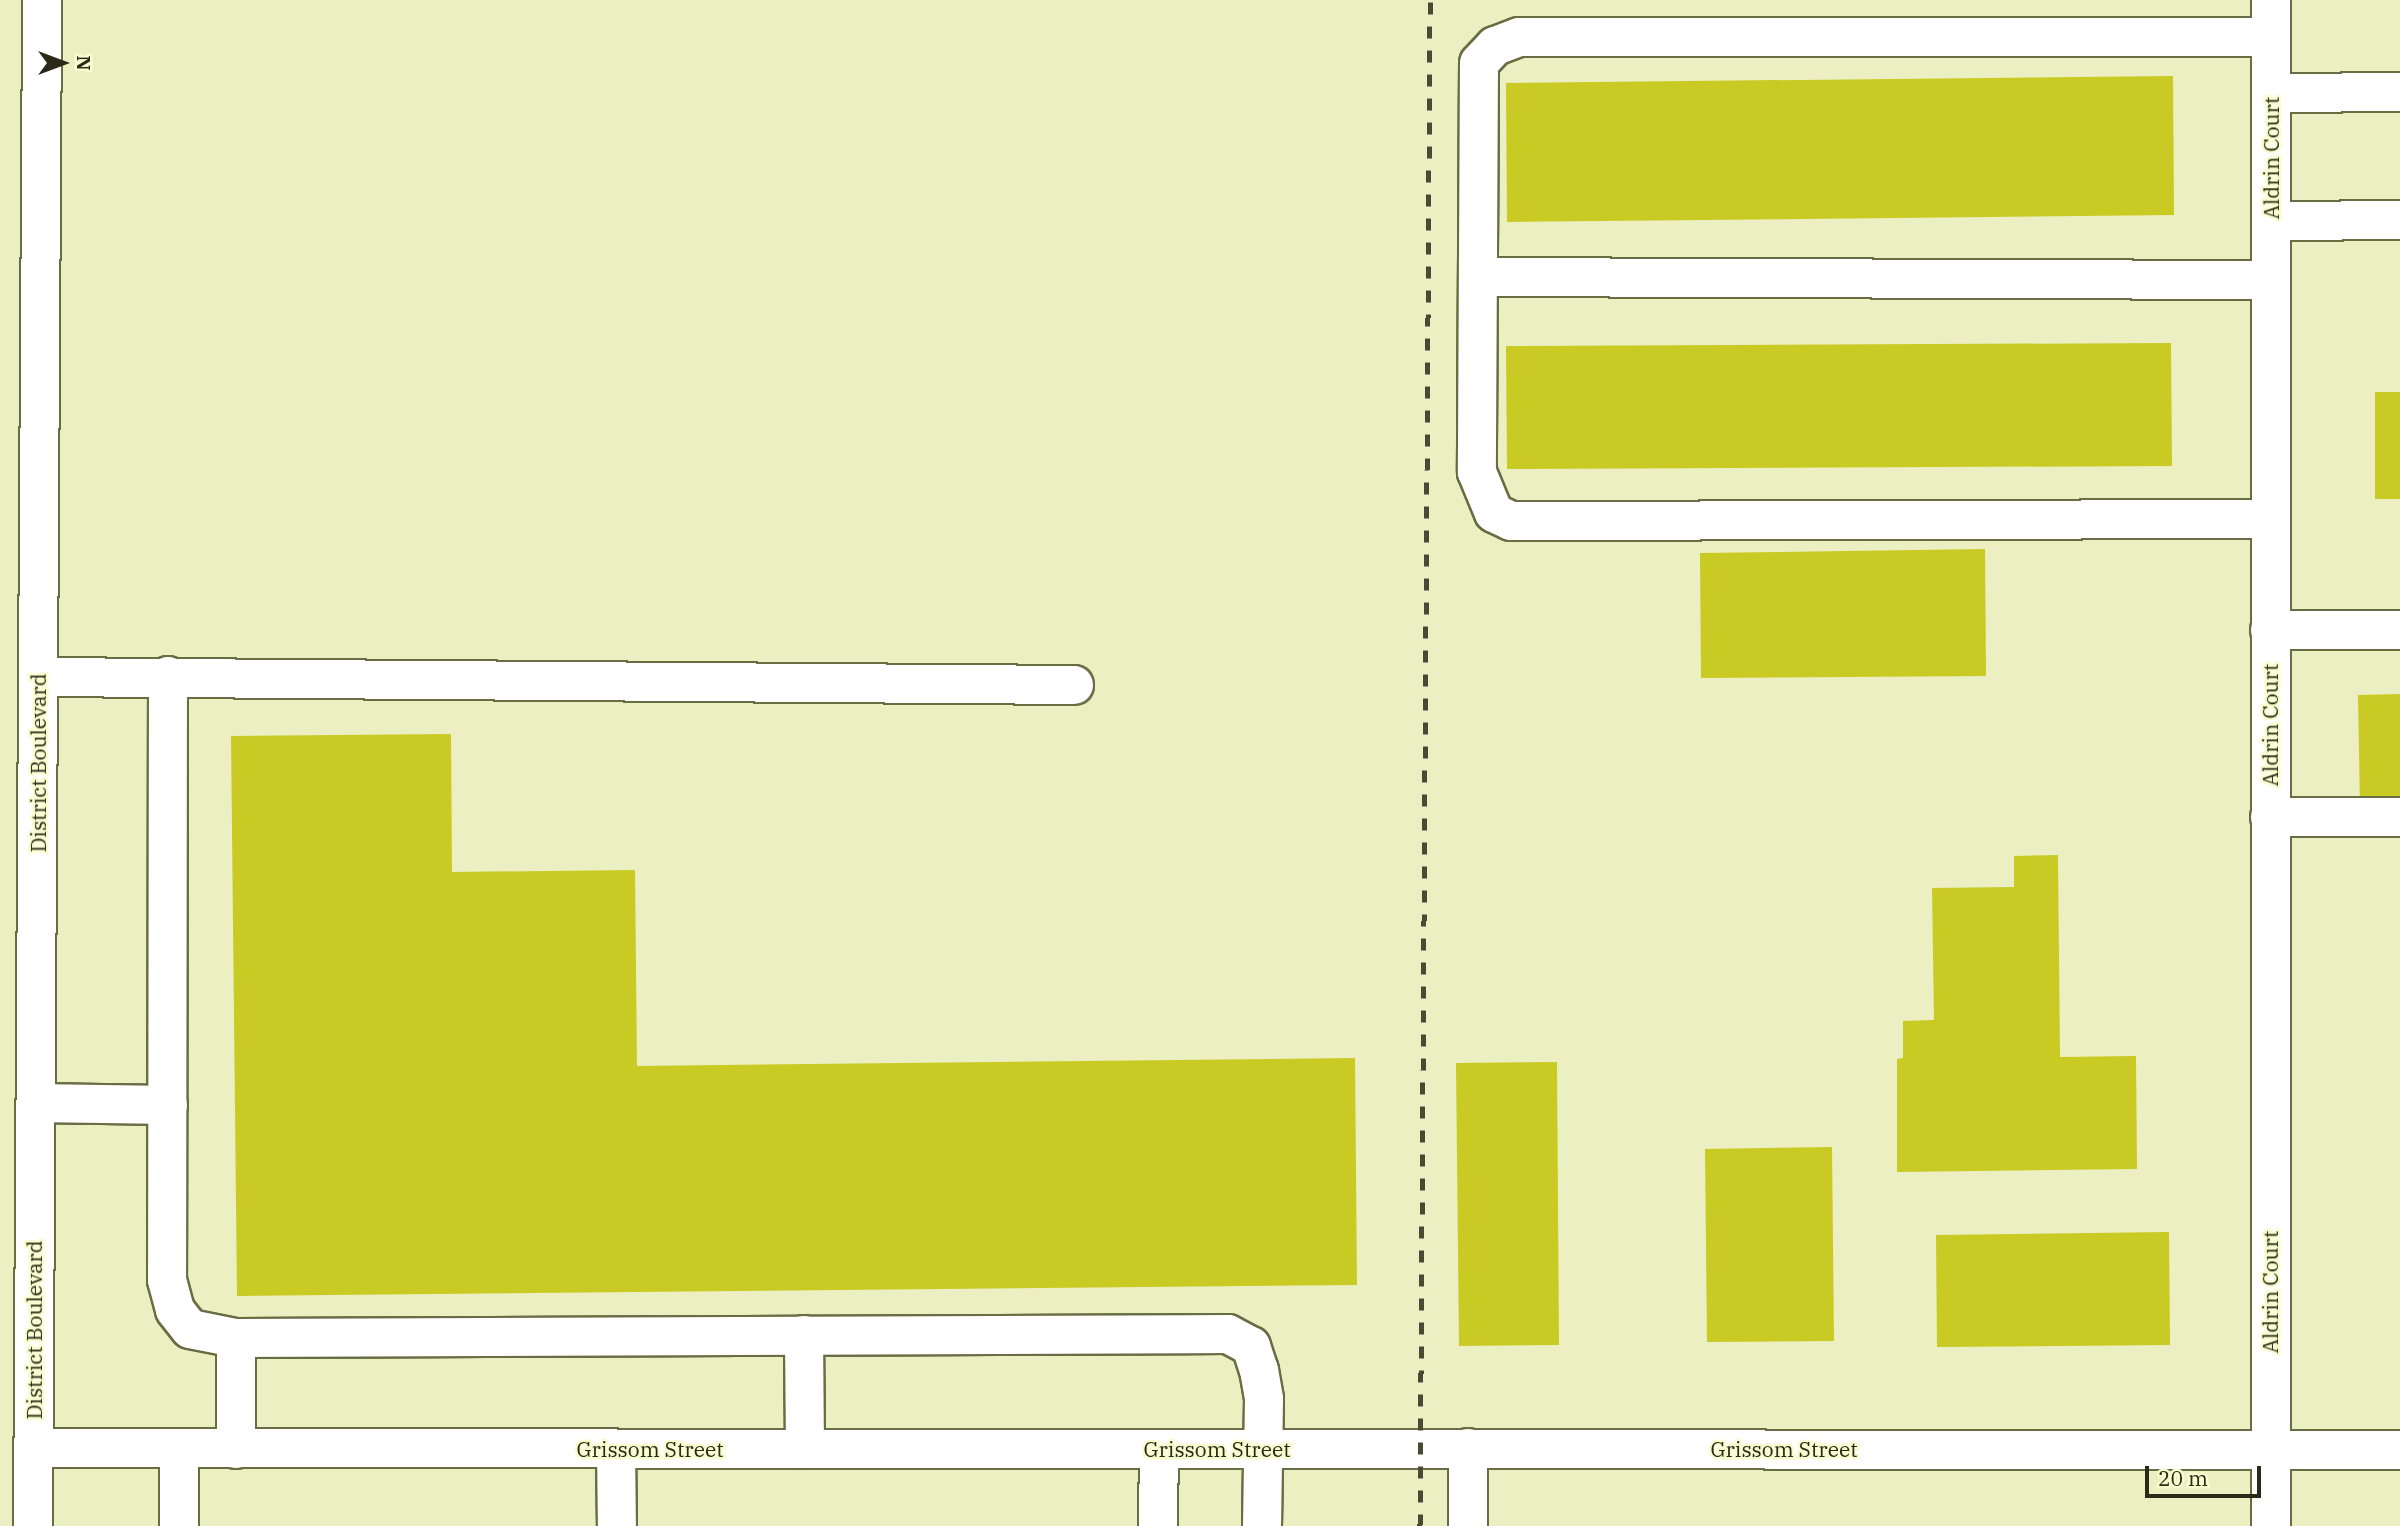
<!DOCTYPE html>
<style>
body{margin:0}
#map{position:relative;width:2400px;height:1526px;overflow:hidden;background:#ecefc1;font-family:"IBM Plex Serif",serif}
div>[style]{position:absolute}
.building>*{inset:0;background:#c9ca23}
.roads{filter:drop-shadow(2px 0 #6a6c43) drop-shadow(-2px 0 #6a6c43) drop-shadow(0 2px #6a6c43) drop-shadow(0 -2px #6a6c43)}
.minor>*{height:38px;margin:-19px;padding:0 19px;transform-origin:19px;border-radius:19px;background:#fff}
.rail>*{height:5px;margin-top:-2.5px;transform-origin:0;background:repeating-linear-gradient(90deg,#494a34 0 12px,transparent 0 24px)}
span{translate:-50% -50%;white-space:nowrap;text-align:center;line-height:1.15;-webkit-text-stroke:5px #f9fcce;paint-order:stroke}
.street-label{font-size:21px;color:#2a2a19}
.north{position:absolute;left:28px;top:28px;width:70px;height:70px;-webkit-text-stroke:5px #f9fcce;paint-order:stroke;rotate:90deg;font-size:19px;font-weight:700;line-height:28px;text-align:center;color:#2a2a19}
.north::after{content:'';display:block;margin:auto;width:24px;height:32px;background:#2a2a19;clip-path:polygon(50% 0,100% 100%,50% 72%,0 100%)}
.scale{position:absolute;left:2145px;top:1466px;width:116px;height:32px;box-sizing:border-box;border:4px solid #2a2a19;border-top:0;padding-left:9px;font-size:21px;line-height:24px;white-space:nowrap;color:#2a2a19;-webkit-text-stroke:5px #f9fcce;paint-order:stroke}
</style>
<div id="map">
<div class="building">
<i style="clip-path:polygon(2173px 76px,2174px 215px,1507px 222px,1506px 83px)"></i>
<i style="clip-path:polygon(2171px 343px,2172px 466px,1507px 469px,1506px 346px)"></i>
<i style="clip-path:polygon(2375px 392px,2400px 392px,2400px 499px,2375px 499px)"></i>
<i style="clip-path:polygon(1985px 549px,1986px 676px,1701px 678px,1700px 553px)"></i>
<i style="clip-path:polygon(2400px 694px,2400px 808px,2360px 808px,2358px 695px)"></i>
<i style="clip-path:polygon(451px 734px,452px 872px,635px 870px,637px 1066px,1355px 1058px,1357px 1285px,237px 1296px,231px 736px)"></i>
<i style="clip-path:polygon(2058px 855px,2060px 1057px,2136px 1056px,2137px 1169px,1897px 1172px,1897px 1059px,1903px 1058px,1903px 1021px,1934px 1020px,1932px 888px,2014px 887px,2014px 856px)"></i>
<i style="clip-path:polygon(1557px 1062px,1559px 1345px,1459px 1346px,1456px 1063px)"></i>
<i style="clip-path:polygon(1832px 1147px,1834px 1341px,1707px 1342px,1705px 1149px)"></i>
<i style="clip-path:polygon(2169px 1232px,2170px 1345px,1937px 1347px,1936px 1235px)"></i>
</div>
<div class="roads">
<div class="minor">
<i style="left:2271px;top:37px;width:752px;rotate:180deg"></i>
<i style="left:1519px;top:37px;width:26px;rotate:159deg"></i>
<i style="left:1495px;top:46px;width:23px;rotate:133deg"></i>
<i style="left:1479px;top:63px;width:409px;rotate:90.3deg"></i>
<i style="left:1477px;top:472px;width:44px;rotate:67.5deg"></i>
<i style="left:1494px;top:513px;width:19px;rotate:25deg"></i>
<i style="left:1511px;top:521px;width:760px;rotate:-0.15deg"></i>
<i style="left:2271px;top:93px;width:129px;rotate:-0.4deg"></i>
<i style="left:2271px;top:221px;width:129px;rotate:-0.4deg"></i>
<i style="left:1478px;top:277px;width:793px;rotate:0.22deg"></i>
<i style="left:2270px;top:630px;width:130px"></i>
<i style="left:168px;top:676px;width:604px;rotate:90.09deg"></i>
<i style="left:167px;top:1280px;width:31px;rotate:75deg"></i>
<i style="left:175px;top:1310px;width:24px;rotate:52deg"></i>
<i style="left:190px;top:1329px;width:47px;rotate:11.1deg"></i>
<i style="left:236px;top:1338px;width:992px;rotate:-0.23deg"></i>
<i style="left:1228px;top:1334px;width:26px;rotate:28deg"></i>
<i style="left:1251px;top:1346px;width:25px;rotate:72deg"></i>
<i style="left:1259px;top:1370px;width:29px;rotate:80deg"></i>
<i style="left:1264px;top:1399px;width:127px;rotate:90.9deg"></i>
<i style="left:38px;top:677px;width:1036px;rotate:0.44deg"></i>
<i style="left:2270px;top:817px;width:130px"></i>
<i style="left:36px;top:1103px;width:132px;rotate:0.9deg"></i>
<i style="left:804px;top:1335px;width:114px;rotate:89.5deg"></i>
<i style="left:236px;top:1338px;width:111px;rotate:90deg"></i>
<i style="left:34px;top:1448px;width:2366px;rotate:0.05deg"></i>
<i style="left:179px;top:1448px;width:78px;rotate:90deg"></i>
<i style="left:1468px;top:1448px;width:78px;rotate:90deg"></i>
<i style="left:616px;top:1449px;width:77px;rotate:89.3deg"></i>
<i style="left:33px;top:1526px;width:1526px;rotate:-89.66deg"></i>
<i style="left:1158px;top:1526px;width:77px;rotate:-89.3deg"></i>
<i style="left:2271px;top:1526px;width:1526px;rotate:-90deg"></i>
</div>
</div>
<div class="rail">
<i style="left:1420px;top:1526px;width:1526px;rotate:-89.62deg"></i>
</div>
<div class="street-label">
<span style="left:2271px;top:158px;rotate:-90deg">Aldrin Court</span>
<span style="left:2270px;top:725px;rotate:-90deg">Aldrin Court</span>
<span style="left:38px;top:763px;rotate:-90deg">District Boulevard</span>
<span style="left:2270px;top:1292px;rotate:-90deg">Aldrin Court</span>
<span style="left:34px;top:1330px;rotate:-90deg">District Boulevard</span>
<span style="left:650px;top:1449px">Grissom Street</span>
<span style="left:1217px;top:1449px">Grissom Street</span>
<span style="left:1784px;top:1449px">Grissom Street</span>
</div>
<div class="north">N</div>
<div class="scale">20 m</div>
</div>
